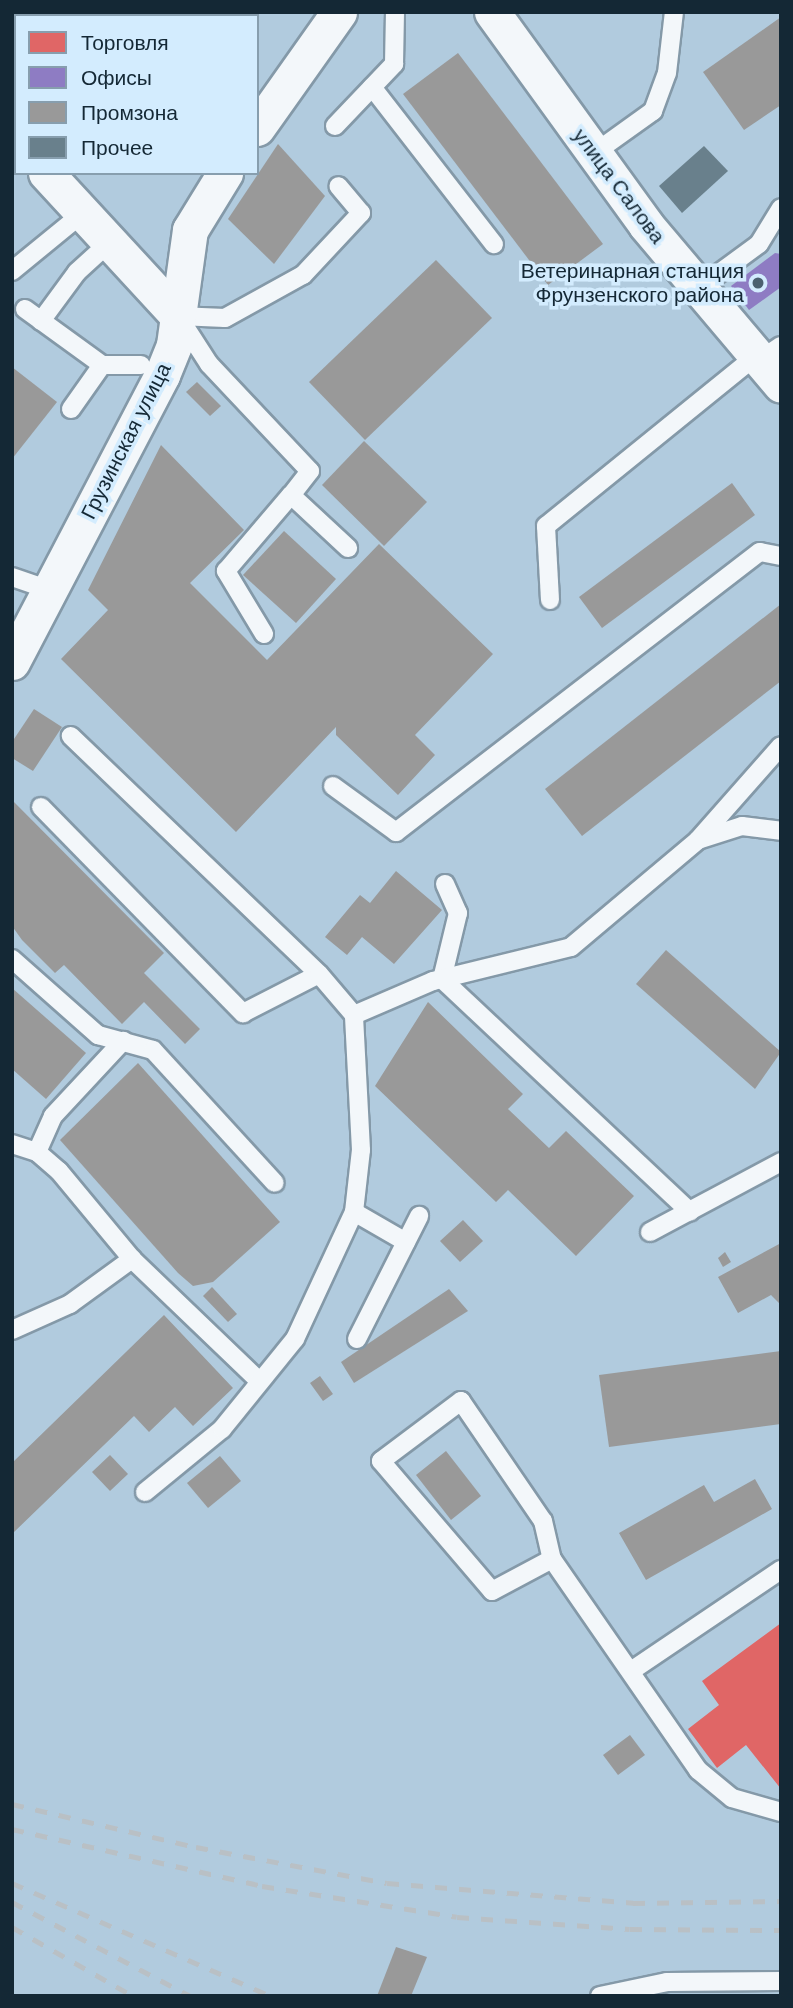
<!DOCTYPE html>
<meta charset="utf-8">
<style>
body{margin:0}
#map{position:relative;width:793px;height:2008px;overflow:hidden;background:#b1cbde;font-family:Helvetica,sans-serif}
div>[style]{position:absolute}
.shops>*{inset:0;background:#e06666}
.offices>*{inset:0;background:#8e7cc3}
.industry>*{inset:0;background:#999}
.building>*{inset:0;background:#69808c}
.roads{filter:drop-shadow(2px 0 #8499a8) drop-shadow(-2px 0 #8499a8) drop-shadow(0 2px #8499a8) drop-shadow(0 -2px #8499a8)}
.service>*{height:18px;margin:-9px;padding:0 9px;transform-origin:9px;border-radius:9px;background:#f3f7fa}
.minor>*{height:35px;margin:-17.5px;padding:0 17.5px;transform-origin:17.5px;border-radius:17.5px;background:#f3f7fa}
.rail>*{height:5px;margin-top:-2.5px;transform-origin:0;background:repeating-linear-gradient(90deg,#b9c0c5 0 12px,transparent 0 24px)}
.dots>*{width:19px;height:19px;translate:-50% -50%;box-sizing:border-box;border:4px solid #d3ecfe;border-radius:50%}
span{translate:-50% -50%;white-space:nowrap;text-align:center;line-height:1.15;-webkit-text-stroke:7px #d3ecfe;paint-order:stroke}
.street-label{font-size:21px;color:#142835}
.poi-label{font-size:21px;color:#142835}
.right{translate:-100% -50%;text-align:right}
.frame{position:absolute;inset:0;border:14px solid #142835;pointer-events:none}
.legend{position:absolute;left:14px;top:14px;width:245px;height:161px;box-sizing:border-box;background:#d3ecfe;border:2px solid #879eae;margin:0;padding:9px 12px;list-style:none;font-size:21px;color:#142835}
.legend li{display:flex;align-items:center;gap:14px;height:35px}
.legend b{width:35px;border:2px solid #879eae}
</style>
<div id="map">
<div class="shops">
<i style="clip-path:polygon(781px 1623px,781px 1789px,746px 1745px,717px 1768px,688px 1729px,719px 1705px,702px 1681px)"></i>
</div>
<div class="offices">
<i style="clip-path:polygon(775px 253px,781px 254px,781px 287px,749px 310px,731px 286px)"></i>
</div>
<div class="industry">
<i style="clip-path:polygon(781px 17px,781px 105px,744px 130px,703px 72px)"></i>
<i style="clip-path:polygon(12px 27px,16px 30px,16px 93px,12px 90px)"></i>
<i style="clip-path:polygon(458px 53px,603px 244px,548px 285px,403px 94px)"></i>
<i style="clip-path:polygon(278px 144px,325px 196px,274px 264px,228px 219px)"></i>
<i style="clip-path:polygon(436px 260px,492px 318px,365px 440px,309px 382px)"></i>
<i style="clip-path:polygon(12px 367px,57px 402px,12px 459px)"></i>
<i style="clip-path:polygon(197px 382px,221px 406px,210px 416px,186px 392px)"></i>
<i style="clip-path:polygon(364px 441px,427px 502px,384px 546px,322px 485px)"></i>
<i style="clip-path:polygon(161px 445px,244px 530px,190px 583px,267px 660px,379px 544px,493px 654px,415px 735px,435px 755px,398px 795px,336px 735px,336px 727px,236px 832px,61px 659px,108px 610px,88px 590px)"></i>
<i style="clip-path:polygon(732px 483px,755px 515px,602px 628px,579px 597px)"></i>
<i style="clip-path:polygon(284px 531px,336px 579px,296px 623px,243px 575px)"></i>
<i style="clip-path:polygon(781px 604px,781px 681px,582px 836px,545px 789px)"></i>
<i style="clip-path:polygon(34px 709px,62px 727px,33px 771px,12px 758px,12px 742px)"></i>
<i style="clip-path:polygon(12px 800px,164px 953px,144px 973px,200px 1029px,185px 1044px,144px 1002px,122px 1024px,64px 965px,55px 973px,22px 940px,12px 926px)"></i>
<i style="clip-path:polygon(396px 871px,442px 910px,394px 964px,362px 937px,347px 955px,325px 937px,360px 895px,370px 903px)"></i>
<i style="clip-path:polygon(666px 950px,781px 1052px,755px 1089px,636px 984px)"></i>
<i style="clip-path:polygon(12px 988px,86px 1053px,46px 1099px,12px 1069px)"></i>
<i style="clip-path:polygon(428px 1002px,523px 1094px,508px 1109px,549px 1148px,566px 1131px,634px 1196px,576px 1256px,508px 1190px,496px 1202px,375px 1086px)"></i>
<i style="clip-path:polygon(138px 1063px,280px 1222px,213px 1282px,193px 1286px,178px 1273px,60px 1140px)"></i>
<i style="clip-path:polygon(463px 1220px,483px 1241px,460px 1262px,440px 1241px)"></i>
<i style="clip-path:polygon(781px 1243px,781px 1305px,771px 1295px,738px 1313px,718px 1277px)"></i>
<i style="clip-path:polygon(725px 1252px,731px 1262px,723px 1267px,718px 1258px)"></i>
<i style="clip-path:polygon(212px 1287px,237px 1314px,228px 1322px,203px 1296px)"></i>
<i style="clip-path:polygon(449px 1289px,468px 1311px,354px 1383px,341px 1362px)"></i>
<i style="clip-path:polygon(164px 1315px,233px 1388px,193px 1426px,175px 1407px,149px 1432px,134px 1416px,12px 1534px,12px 1463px)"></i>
<i style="clip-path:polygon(781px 1351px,781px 1424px,609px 1447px,599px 1375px)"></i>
<i style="clip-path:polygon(320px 1376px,333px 1394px,323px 1401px,310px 1383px)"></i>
<i style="clip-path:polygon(446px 1451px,481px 1496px,451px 1520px,416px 1475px)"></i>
<i style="clip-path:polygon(110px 1455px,128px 1474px,110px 1491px,92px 1472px)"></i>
<i style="clip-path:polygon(220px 1456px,241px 1481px,208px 1508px,187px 1483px)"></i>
<i style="clip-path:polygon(755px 1479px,772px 1509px,646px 1580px,619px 1533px,704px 1485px,714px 1502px)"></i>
<i style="clip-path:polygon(630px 1735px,645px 1755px,618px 1775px,603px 1755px)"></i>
<i style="clip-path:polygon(396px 1947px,427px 1957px,411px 1996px,377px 1996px)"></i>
</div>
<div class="building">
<i style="clip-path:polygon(704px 146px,728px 171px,682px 213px,659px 186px)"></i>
</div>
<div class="roads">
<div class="service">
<i style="left:372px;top:87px;width:199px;rotate:52.2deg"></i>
<i style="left:335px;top:126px;width:86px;rotate:-46.4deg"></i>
<i style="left:394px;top:64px;width:52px;rotate:-88.9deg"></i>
<i style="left:593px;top:154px;width:74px;rotate:-35.6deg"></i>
<i style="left:653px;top:111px;width:40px;rotate:-69.8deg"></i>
<i style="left:667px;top:73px;width:61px;rotate:-83.5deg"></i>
<i style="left:12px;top:271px;width:93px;rotate:-39.3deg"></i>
<i style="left:699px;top:288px;width:74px;rotate:-36.3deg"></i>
<i style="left:759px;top:244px;width:42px;rotate:-58.6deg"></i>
<i style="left:25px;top:309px;width:95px;rotate:36deg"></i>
<i style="left:102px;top:365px;width:39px"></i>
<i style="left:178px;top:316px;width:47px;rotate:2.4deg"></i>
<i style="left:225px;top:318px;width:89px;rotate:-28.9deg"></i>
<i style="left:303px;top:275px;width:85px;rotate:-46.9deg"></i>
<i style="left:361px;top:213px;width:35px;rotate:-130deg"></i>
<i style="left:180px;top:319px;width:54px;rotate:57.2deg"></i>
<i style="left:209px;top:364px;width:147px;rotate:46.7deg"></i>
<i style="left:310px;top:471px;width:31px;rotate:128deg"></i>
<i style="left:291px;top:495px;width:78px;rotate:42.9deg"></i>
<i style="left:41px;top:321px;width:61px;rotate:-53.7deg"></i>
<i style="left:77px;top:272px;width:47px;rotate:-42.4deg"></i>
<i style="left:760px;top:360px;width:25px;rotate:-34deg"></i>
<i style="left:71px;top:409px;width:54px;rotate:-54.8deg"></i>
<i style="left:12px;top:577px;width:40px;rotate:18.9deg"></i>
<i style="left:550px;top:600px;width:74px;rotate:-93.1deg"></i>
<i style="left:546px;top:526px;width:270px;rotate:-39deg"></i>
<i style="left:264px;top:634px;width:74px;rotate:-121.1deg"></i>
<i style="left:226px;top:571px;width:100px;rotate:-49.5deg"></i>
<i style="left:333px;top:786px;width:78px;rotate:36.1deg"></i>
<i style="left:396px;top:832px;width:459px;rotate:-37.6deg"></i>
<i style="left:760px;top:552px;width:21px;rotate:11deg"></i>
<i style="left:41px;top:807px;width:289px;rotate:45.6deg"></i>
<i style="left:243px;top:1013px;width:85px;rotate:-27.2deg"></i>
<i style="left:319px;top:974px;width:344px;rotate:-136.2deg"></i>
<i style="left:698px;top:840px;width:125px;rotate:-48.6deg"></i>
<i style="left:445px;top:884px;width:32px;rotate:66deg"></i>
<i style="left:458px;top:913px;width:68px;rotate:103.6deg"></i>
<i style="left:442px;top:979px;width:340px;rotate:43.2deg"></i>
<i style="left:12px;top:959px;width:115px;rotate:41.5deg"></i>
<i style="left:98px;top:1035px;width:57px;rotate:15.3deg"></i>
<i style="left:153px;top:1050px;width:180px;rotate:47.5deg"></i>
<i style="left:354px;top:1015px;width:86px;rotate:-23.3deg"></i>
<i style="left:433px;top:981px;width:142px;rotate:-13.8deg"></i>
<i style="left:571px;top:947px;width:166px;rotate:-40.1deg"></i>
<i style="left:698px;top:840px;width:46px;rotate:-17.7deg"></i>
<i style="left:742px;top:826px;width:39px;rotate:7deg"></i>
<i style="left:12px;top:1144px;width:26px;rotate:18deg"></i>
<i style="left:37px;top:1152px;width:29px;rotate:41deg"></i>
<i style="left:59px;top:1171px;width:114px;rotate:50.3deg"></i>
<i style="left:132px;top:1259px;width:173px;rotate:43.8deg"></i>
<i style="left:37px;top:1152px;width:39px;rotate:-66deg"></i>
<i style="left:53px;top:1116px;width:103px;rotate:-47deg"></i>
<i style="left:354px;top:1212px;width:60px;rotate:30deg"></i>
<i style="left:650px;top:1232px;width:149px;rotate:-28.1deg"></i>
<i style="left:12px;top:1330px;width:64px;rotate:-24.1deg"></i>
<i style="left:70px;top:1304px;width:77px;rotate:-36deg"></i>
<i style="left:357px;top:1339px;width:138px;rotate:-63.2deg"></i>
<i style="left:145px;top:1492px;width:99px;rotate:-39.3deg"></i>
<i style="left:222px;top:1429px;width:116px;rotate:-51deg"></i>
<i style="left:295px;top:1339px;width:140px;rotate:-65.1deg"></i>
<i style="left:354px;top:1212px;width:62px;rotate:-83.6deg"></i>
<i style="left:361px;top:1150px;width:135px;rotate:-93deg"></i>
<i style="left:354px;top:1015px;width:54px;rotate:-130.5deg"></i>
<i style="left:552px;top:1559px;width:68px;rotate:151.9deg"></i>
<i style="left:492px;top:1591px;width:171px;rotate:-130.5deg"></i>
<i style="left:381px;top:1461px;width:100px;rotate:-36.9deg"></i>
<i style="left:461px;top:1401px;width:145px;rotate:55.7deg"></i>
<i style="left:543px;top:1521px;width:39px;rotate:77deg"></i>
<i style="left:552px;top:1559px;width:257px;rotate:55.3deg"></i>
<i style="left:698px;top:1770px;width:44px;rotate:39.5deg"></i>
<i style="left:732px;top:1798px;width:51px;rotate:15.9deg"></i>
<i style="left:631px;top:1671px;width:181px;rotate:-34deg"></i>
<i style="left:600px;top:1996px;width:68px;rotate:-11.8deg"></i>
<i style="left:667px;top:1982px;width:114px;rotate:-0.5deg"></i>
</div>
<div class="minor">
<i style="left:492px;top:12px;width:263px;rotate:54.1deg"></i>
<i style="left:646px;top:225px;width:209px;rotate:49.8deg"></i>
<i style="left:257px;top:128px;width:142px;rotate:-54.7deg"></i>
<i style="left:12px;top:139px;width:6px;rotate:45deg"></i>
<i style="left:46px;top:173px;width:195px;rotate:47.3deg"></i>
<i style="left:12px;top:662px;width:324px;rotate:-62.4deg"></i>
<i style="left:162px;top:375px;width:32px;rotate:-68deg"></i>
<i style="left:174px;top:345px;width:116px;rotate:-82.1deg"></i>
<i style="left:190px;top:230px;width:67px;rotate:-58.4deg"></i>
</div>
</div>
<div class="rail">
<i style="left:12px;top:1804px;width:189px;rotate:13.2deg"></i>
<i style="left:196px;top:1847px;width:194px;rotate:10.7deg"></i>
<i style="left:387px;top:1883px;width:247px;rotate:4.6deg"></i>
<i style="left:633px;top:1903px;width:148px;rotate:-0.8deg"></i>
<i style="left:12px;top:1829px;width:256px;rotate:12.8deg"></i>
<i style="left:262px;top:1886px;width:197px;rotate:9deg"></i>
<i style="left:457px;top:1917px;width:173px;rotate:4deg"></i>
<i style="left:630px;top:1929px;width:151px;rotate:0.4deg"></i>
<i style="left:12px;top:1883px;width:283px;rotate:23.6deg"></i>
<i style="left:12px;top:1902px;width:201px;rotate:27.8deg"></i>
<i style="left:12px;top:1927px;width:139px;rotate:29.7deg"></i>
</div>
<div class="dots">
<i style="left:758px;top:283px;background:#4b6170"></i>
</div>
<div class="street-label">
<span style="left:619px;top:186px;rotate:53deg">улица Салова</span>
<span style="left:126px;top:441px;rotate:-63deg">Грузинская улица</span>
</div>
<div class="poi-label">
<span class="right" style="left:744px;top:283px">Ветеринарная станция<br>Фрунзенского района</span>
</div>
<div class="frame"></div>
<ul class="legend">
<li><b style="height:19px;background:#e06666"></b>Торговля</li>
<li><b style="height:19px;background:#8e7cc3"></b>Офисы</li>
<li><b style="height:19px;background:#999"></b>Промзона</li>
<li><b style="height:19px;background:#69808c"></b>Прочее</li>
</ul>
</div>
